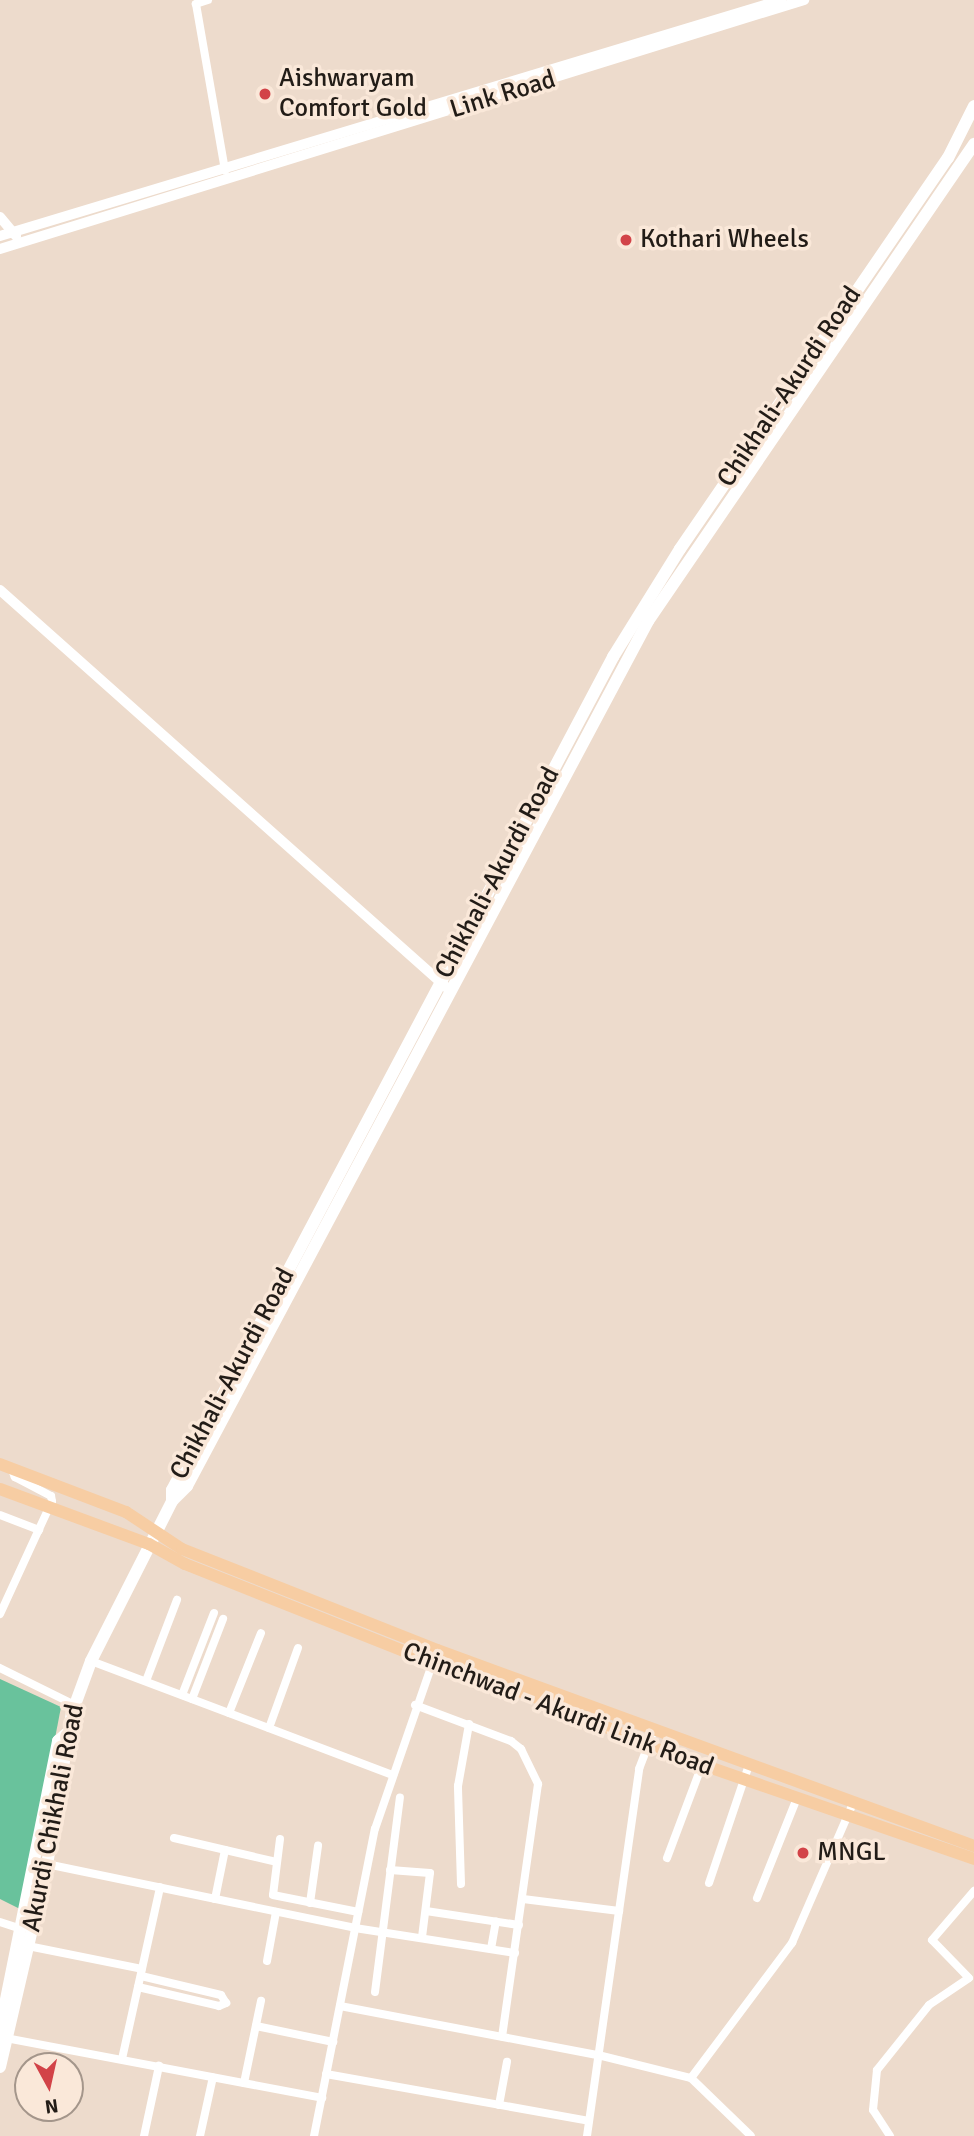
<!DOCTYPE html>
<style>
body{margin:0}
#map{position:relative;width:974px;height:2136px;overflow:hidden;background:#eddbcc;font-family:Signika,sans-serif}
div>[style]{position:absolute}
.green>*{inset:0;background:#69c29c}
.minor>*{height:8px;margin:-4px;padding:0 4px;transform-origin:4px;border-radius:4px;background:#fff}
.tertiary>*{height:10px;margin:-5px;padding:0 5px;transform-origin:5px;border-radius:5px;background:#fff}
.secondary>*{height:12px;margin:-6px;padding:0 6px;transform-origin:6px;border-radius:6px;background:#fff}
.primary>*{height:12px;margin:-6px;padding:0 6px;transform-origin:6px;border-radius:6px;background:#f7cda3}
.dots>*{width:19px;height:19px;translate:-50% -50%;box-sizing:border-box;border:4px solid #fae8d9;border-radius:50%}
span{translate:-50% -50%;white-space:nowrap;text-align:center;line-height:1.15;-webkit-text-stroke:7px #fae8d9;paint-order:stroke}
.poi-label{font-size:26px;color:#221c17}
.left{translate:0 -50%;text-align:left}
.street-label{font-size:26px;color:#221c17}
.north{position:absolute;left:14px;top:2052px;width:70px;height:70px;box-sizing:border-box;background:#fae8d9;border:2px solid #a4968b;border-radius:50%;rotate:172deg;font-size:19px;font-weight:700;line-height:28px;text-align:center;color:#221c17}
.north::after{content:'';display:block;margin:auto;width:24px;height:32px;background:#d24348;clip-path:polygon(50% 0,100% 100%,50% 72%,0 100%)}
</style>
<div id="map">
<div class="green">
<i style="clip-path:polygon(0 1679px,61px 1707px,22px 1910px,0 1899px)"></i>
</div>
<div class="minor">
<i style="left:208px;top:0;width:13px;rotate:162deg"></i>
<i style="left:196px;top:4px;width:169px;rotate:80.1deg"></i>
<i style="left:0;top:1515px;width:42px;rotate:21deg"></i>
<i style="left:0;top:1614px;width:124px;rotate:-65.3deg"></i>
<i style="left:52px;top:1501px;width:5px;rotate:-101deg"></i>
<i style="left:51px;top:1496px;width:41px;rotate:-152.2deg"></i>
<i style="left:15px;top:1477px;width:10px;rotate:-114deg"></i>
<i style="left:91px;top:1661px;width:323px;rotate:20.7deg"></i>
<i style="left:0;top:1668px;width:84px;rotate:26.3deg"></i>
<i style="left:146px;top:1681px;width:87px;rotate:-69.1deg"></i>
<i style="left:182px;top:1695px;width:88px;rotate:-68.7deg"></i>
<i style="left:192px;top:1699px;width:86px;rotate:-68.8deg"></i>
<i style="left:415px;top:1705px;width:103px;rotate:20.6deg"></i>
<i style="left:511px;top:1741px;width:13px;rotate:39deg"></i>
<i style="left:521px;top:1749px;width:39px;rotate:64deg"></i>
<i style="left:538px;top:1784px;width:255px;rotate:98.1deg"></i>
<i style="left:229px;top:1713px;width:86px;rotate:-68.2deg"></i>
<i style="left:269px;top:1728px;width:85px;rotate:-70.1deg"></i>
<i style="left:174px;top:1838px;width:105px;rotate:13.2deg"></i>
<i style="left:280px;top:1839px;width:56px;rotate:97.1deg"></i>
<i style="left:273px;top:1895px;width:87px;rotate:11.3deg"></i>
<i style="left:667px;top:1858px;width:99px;rotate:-69.4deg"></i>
<i style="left:32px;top:1861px;width:330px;rotate:11.7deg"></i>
<i style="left:355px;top:1928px;width:162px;rotate:8.9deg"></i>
<i style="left:390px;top:1870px;width:40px;rotate:4.3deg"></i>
<i style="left:430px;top:1873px;width:64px;rotate:97.1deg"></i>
<i style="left:709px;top:1883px;width:125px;rotate:-71.3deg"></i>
<i style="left:461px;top:1884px;width:98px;rotate:-91.8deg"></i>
<i style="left:458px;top:1786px;width:63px;rotate:-79.9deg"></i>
<i style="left:757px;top:1898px;width:108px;rotate:-68.2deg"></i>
<i style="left:215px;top:1899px;width:50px;rotate:-78.5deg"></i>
<i style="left:523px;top:1899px;width:97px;rotate:7.1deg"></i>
<i style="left:310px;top:1903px;width:58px;rotate:-82deg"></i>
<i style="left:426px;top:1911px;width:94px;rotate:8.6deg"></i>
<i style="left:0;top:1922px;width:23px;rotate:18deg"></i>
<i style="left:28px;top:1946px;width:116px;rotate:11.4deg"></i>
<i style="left:491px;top:1949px;width:28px;rotate:-80deg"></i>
<i style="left:267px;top:1961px;width:50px;rotate:-79.6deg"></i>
<i style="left:138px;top:1987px;width:83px;rotate:13.2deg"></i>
<i style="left:219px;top:2006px;width:8px;rotate:-23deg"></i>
<i style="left:226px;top:2003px;width:9px;rotate:-122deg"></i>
<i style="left:221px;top:1995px;width:82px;rotate:-166.6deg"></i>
<i style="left:375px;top:1992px;width:196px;rotate:-82.7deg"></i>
<i style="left:340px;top:2006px;width:263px;rotate:10.8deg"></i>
<i style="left:598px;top:2055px;width:96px;rotate:13.9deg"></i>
<i style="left:691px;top:2078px;width:83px;rotate:44deg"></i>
<i style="left:256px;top:2026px;width:79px;rotate:11.7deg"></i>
<i style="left:0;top:2037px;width:328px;rotate:10.7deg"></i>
<i style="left:122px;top:2059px;width:176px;rotate:-77.5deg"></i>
<i style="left:326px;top:2074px;width:267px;rotate:10.1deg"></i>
<i style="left:691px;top:2078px;width:169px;rotate:-53.2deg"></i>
<i style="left:792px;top:1943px;width:155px;rotate:-66.4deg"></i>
<i style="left:244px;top:2083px;width:84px;rotate:-78.3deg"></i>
<i style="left:499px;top:2105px;width:44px;rotate:-79.5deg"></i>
<i style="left:144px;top:2136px;width:72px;rotate:-77.9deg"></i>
<i style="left:200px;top:2136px;width:60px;rotate:-77.6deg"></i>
<i style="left:314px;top:2136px;width:313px;rotate:-78.8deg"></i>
<i style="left:375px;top:1829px;width:189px;rotate:-70.9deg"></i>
<i style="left:587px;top:2136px;width:371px;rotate:-81.9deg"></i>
<i style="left:639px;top:1769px;width:42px;rotate:-69deg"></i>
<i style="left:890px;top:2136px;width:31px;rotate:-123deg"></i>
<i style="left:873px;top:2110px;width:40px;rotate:-84.3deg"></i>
<i style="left:877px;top:2070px;width:83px;rotate:-51.3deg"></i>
<i style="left:929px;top:2005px;width:48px;rotate:-34deg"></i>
<i style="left:969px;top:1978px;width:53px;rotate:-134.2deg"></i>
<i style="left:932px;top:1940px;width:65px;rotate:-49.4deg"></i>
</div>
<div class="tertiary">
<i style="left:0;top:217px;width:25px;rotate:50deg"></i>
<i style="left:0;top:236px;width:816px;rotate:-16.81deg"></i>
<i style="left:0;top:249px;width:842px;rotate:-17.21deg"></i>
<i style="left:0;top:590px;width:599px;rotate:41.68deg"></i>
</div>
<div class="secondary">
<i style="left:172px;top:1501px;width:21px;rotate:-45deg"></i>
<i style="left:187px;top:1486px;width:980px;rotate:-61.94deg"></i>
<i style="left:648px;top:621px;width:578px;rotate:-55.65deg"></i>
<i style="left:0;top:2029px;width:294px;rotate:-78.6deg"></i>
<i style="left:58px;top:1741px;width:11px;rotate:-41deg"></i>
<i style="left:0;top:2067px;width:207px;rotate:-76.9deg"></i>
<i style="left:47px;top:1865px;width:154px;rotate:-80.7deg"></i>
<i style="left:72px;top:1713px;width:55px;rotate:-69.9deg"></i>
<i style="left:91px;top:1661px;width:179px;rotate:-63.1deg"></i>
<i style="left:172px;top:1501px;width:11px;rotate:-90deg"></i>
<i style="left:172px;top:1490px;width:943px;rotate:-62.1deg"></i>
<i style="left:613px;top:657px;width:127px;rotate:-58.2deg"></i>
<i style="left:680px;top:549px;width:474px;rotate:-55.6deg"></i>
<i style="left:948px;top:158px;width:58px;rotate:-63.4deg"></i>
</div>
<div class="primary">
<i style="left:0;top:1464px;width:135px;rotate:20.9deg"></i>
<i style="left:126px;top:1512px;width:67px;rotate:33.5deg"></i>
<i style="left:182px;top:1549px;width:274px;rotate:21.6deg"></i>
<i style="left:437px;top:1650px;width:572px;rotate:20.05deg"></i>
<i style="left:0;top:1489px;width:159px;rotate:20.3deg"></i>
<i style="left:149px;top:1544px;width:41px;rotate:29.1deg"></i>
<i style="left:185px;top:1564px;width:265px;rotate:21.7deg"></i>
<i style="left:431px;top:1662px;width:37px;rotate:14deg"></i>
<i style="left:467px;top:1671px;width:111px;rotate:21deg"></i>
<i style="left:571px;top:1711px;width:85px;rotate:24.4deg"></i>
<i style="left:648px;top:1746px;width:345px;rotate:19.1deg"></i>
</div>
<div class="dots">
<i style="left:265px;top:94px;background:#d24348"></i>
<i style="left:626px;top:240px;background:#d24348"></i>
<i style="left:803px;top:1853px;background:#d24348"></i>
</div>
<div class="poi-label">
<span class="left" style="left:279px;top:94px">Aishwaryam<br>Comfort Gold</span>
<span class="left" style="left:640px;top:240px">Kothari Wheels</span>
<span class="left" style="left:817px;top:1853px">MNGL</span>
</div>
<div class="street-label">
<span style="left:503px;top:95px;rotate:-17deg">Link Road</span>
<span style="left:790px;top:387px;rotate:-56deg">Chikhali-Akurdi Road</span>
<span style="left:498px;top:873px;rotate:-62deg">Chikhali-Akurdi Road</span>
<span style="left:233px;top:1374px;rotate:-62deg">Chikhali-Akurdi Road</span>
<span style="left:558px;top:1710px;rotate:21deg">Chinchwad - Akurdi Link Road</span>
<span style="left:54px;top:1818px;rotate:-79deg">Akurdi Chikhali Road</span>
</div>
<div class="north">N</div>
</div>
